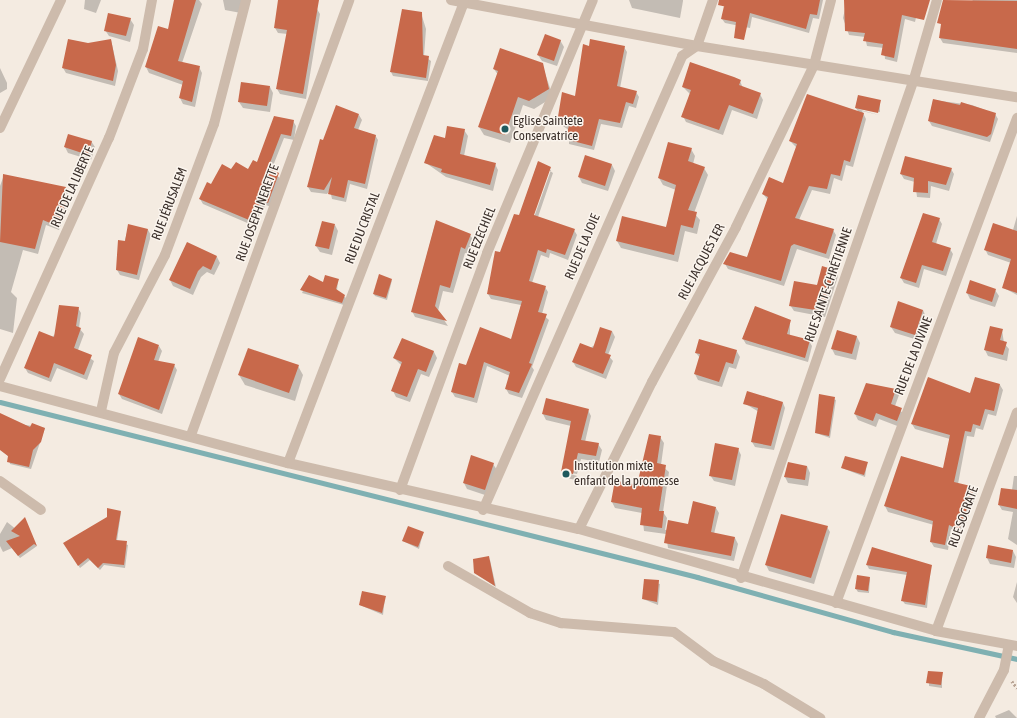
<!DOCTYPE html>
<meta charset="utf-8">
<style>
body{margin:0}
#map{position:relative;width:1017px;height:718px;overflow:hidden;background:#f4ebe1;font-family:"Asap Condensed",sans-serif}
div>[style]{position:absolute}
.shadow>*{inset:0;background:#0003}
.stream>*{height:5px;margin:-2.5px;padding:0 2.5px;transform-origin:2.5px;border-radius:2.5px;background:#7fb0b2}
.building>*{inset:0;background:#c8694b}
.path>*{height:2.5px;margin-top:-1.25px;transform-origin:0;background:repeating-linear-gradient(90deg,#b9a596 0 2px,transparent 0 4px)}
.minor>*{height:10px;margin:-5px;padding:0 5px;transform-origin:5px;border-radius:5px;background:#cdbbac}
.dots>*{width:11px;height:11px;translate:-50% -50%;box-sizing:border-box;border:2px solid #fbf5ee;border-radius:50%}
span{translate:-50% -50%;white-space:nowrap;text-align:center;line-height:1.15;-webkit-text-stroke:3px #fbf5ee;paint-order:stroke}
.poi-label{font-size:13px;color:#3b302b}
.left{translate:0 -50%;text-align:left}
.street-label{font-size:13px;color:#3b302b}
</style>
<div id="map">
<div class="shadow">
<i style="clip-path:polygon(85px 0,101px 0,96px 13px,84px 9px)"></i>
<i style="clip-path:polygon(175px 0,199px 0,202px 4px,182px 63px,199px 67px,202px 73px,195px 107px,183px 104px,180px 98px,183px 85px,149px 73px,146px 67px,169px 30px)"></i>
<i style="clip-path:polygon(223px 0,244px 0,241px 13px,225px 10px)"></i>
<i style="clip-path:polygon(629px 0,683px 0,683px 1px,680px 18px,632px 8px)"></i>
<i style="clip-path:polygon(732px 0,823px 0,819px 19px,813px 18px,809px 33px,752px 17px,750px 28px,725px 23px,722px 19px)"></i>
<i style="clip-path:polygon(847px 0,920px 0,915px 22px,905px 19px,897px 62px,885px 59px,884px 48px,867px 46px,865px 37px,849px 35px,843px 18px)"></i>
<i style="clip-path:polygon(973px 0,1017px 0,1017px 53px,943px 43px,940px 38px)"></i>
<i style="clip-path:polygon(317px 9px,320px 14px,306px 99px,280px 94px,277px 89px,288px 34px,278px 33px,275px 28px)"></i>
<i style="clip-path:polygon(421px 13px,426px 29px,424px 56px,431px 61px,428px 81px,393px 76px,391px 72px)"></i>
<i style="clip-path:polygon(130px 19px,134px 25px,130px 42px,109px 36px,105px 30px)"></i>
<i style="clip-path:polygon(111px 40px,118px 71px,115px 86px,66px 73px,63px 68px,88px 44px)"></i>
<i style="clip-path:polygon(560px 40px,564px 47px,557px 66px,542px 61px,538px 55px)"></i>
<i style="clip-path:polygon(589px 47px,624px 47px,627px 52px,620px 88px,636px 92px,639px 97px,636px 108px,629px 106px,622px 128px,601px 124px,594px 150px,569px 144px,569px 130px,558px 123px,576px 97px)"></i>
<i style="clip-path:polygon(542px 64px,553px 97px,534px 109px,523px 105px,510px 143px,484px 135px,479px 127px,498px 75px,494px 69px)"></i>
<i style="clip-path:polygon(0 68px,7px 83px,7px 89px,0 93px)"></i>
<i style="clip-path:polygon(740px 81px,743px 88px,760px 94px,763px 100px,757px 119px,732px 110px,723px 135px,686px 122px,683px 116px,690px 94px,683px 87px)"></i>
<i style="clip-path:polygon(270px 87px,273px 93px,270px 112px,243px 108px,239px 102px)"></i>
<i style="clip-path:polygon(858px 96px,880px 101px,880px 112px,856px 109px)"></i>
<i style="clip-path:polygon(933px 100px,972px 105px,995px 114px,998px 119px,990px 142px,932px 126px,929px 121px)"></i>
<i style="clip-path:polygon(857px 109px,879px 115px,862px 111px,866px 119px,853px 167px,846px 165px,842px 181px,834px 178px,830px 194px,812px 190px,799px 220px,833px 230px,836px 235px,829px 259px,797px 249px,784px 286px,728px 269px,725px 264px,747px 258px,768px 200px,763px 194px,784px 184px,797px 148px,790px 141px,858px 112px)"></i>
<i style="clip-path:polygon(359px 115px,362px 120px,358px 130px,375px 135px,378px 140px,367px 189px,350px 184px,346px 202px,332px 199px,330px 190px,327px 194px,311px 192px,308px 187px,324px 141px)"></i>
<i style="clip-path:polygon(275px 117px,293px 121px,296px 126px,294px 140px,284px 138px,271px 171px,281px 179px,271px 207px,266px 205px,252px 225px,203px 204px,200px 199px,211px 185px,232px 171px,248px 171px,257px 163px)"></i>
<i style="clip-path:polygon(464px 130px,468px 136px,464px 156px,495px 164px,498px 170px,493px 191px,446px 177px,426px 163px,445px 139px)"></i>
<i style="clip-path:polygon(91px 141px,95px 147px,91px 160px,68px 153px,65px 147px)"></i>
<i style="clip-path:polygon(691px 149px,695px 156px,693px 164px,704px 168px,708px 175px,694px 213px,700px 220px,697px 234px,685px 231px,678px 262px,621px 248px,617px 241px,666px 228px,676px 190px,663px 185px,659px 178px)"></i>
<i style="clip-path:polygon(586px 156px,612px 165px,615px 171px,608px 191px,582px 183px,579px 177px)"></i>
<i style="clip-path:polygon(evenodd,538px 162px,553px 173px,538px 217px,574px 230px,577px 235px,568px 260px,550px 253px,549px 258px,541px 255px,532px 283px,545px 287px,548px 292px,542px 314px,549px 320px,532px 367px,534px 370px,522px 398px,509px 394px,506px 389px,510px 376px,487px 366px,477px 403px,455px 397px,452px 392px,460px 364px,466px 366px,481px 328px,512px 341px,521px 305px,491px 299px,488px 294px,496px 253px,501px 253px,515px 215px,519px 217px,538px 162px,549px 170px,551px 170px,533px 220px,531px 219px,549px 170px)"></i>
<i style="clip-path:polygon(951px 169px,954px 174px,949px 191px,931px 186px,930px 198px,917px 197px,915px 182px,904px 179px,901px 174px)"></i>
<i style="clip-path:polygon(4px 175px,65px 188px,68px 193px,64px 203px,68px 208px,59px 230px,46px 225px,38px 254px,23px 250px,11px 292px,17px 298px,13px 333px,0 329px,0 186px)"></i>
<i style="clip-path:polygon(1017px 216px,1017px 265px,988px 255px,985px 249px,1013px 230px)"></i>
<i style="clip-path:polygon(939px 219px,942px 224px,936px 244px,950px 249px,953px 254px,946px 276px,924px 269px,919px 288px,904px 283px,901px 278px)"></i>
<i style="clip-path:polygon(436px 221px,470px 235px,474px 241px,469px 254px,465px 253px,453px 293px,443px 291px,438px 311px,448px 326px,415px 317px,412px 311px)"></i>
<i style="clip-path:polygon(129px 225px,148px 230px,151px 235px,139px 280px,120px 275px,117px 270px)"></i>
<i style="clip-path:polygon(335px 225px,338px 231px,332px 255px,320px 252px,316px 246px)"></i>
<i style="clip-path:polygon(187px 243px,217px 257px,220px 263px,214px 275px,207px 272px,201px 277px,193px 295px,173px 286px,170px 280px)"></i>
<i style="clip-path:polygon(1017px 267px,1017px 295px,1004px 288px)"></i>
<i style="clip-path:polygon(835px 271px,838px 276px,825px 317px,794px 311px,790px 305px)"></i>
<i style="clip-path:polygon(310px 276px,324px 284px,338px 280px,337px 291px,346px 298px,344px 305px,302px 293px)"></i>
<i style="clip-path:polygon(392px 280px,387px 300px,375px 296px,374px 294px)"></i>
<i style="clip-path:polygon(995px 290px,999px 296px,995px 307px,970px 299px,967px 293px)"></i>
<i style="clip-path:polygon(78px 308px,81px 313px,79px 328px,84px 334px,78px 350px,94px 361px,87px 380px,57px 368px,51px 382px,28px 373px,25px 368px)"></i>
<i style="clip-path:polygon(923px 310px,926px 317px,918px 340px,895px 333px,891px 327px)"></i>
<i style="clip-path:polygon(790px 321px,790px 336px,809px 341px,812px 346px,808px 362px,746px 344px,743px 339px)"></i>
<i style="clip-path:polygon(1002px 330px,1004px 343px,1009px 349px,1007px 361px,988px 356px,985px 350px)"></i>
<i style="clip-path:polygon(612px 331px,615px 337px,608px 355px,613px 361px,606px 379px,576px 367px,573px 362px)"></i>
<i style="clip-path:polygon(838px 331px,857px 337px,860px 343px,856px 360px,835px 355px,832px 349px)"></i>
<i style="clip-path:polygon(402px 339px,434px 352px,437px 358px,429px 377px,421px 374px,410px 402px,396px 397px,393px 391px,402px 366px,394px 358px)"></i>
<i style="clip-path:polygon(159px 346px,162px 351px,158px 362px,174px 365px,177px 370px,162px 414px,122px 399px,119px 394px)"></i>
<i style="clip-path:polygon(736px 350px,740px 357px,736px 369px,729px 367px,722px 387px,698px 380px,695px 374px,700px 358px,696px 353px)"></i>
<i style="clip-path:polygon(298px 366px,303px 375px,295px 401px,245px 385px,239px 375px)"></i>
<i style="clip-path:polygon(1000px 385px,1003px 390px,996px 416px,988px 414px,983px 430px,976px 428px,974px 437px,967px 436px,958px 484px,974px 488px,977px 493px,962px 534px,951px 529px,948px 550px,934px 547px,931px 542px,934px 525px,888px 512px,885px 506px,944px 469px,950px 439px,915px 429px,912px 424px,971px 394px)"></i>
<i style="clip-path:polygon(896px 389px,899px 395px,895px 406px,905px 415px,900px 427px,879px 419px,876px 427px,858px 420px,855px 414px)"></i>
<i style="clip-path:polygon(820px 395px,836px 400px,830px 438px,816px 433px)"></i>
<i style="clip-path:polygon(744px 403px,783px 403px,785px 408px,774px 450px,755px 447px,752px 442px,759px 412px)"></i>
<i style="clip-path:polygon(588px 410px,591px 416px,585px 442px,598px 444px,602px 450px,599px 462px,581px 459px,577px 474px,565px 472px,577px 476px,576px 480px,566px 478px,562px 472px,571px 426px,546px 420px,543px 414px)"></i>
<i style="clip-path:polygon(0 421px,45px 428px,31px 469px,10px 464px,9px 457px,0 449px)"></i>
<i style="clip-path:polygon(660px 437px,664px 443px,661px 465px,669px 472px,663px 512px,667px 518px,665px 530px,689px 525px,716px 508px,719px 513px,714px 534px,735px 538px,738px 544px,734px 561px,668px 548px,666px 534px,644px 531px,642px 513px,615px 508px,612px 502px,638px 486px)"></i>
<i style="clip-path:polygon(738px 449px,741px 455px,735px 486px,714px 481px,710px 475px)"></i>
<i style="clip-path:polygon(867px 463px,865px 477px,842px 468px)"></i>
<i style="clip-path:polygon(493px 464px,497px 470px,488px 496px,467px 489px,464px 483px)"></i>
<i style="clip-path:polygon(807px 466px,810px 473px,808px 486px,788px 483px,785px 477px)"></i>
<i style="clip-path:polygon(1014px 476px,1017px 476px,1017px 545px,1008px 539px,1013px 512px,1002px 510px,999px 505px,1012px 490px)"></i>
<i style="clip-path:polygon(121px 512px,117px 541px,128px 545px,125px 568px,104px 565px,100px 570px,90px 560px,80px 568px,65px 543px)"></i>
<i style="clip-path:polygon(7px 522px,37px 546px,20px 558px,12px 548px,3px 552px,0 546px,0 534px)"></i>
<i style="clip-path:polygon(827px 527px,830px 532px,814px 584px,769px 571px,766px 565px)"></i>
<i style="clip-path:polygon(423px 533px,419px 549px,403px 541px)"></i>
<i style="clip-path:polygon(1013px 551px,1016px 557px,1014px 568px,990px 564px,987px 558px)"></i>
<i style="clip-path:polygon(490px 560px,496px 587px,475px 573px)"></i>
<i style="clip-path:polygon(867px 565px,931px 566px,927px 608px,905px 604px,902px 600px,907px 575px,869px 569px)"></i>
<i style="clip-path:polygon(870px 578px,869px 593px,858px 592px,856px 589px)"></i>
<i style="clip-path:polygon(645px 580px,660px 584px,658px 605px,643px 599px)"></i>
<i style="clip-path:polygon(1017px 582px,1017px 603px,1013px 597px)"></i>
<i style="clip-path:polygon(385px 597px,383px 615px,360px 605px)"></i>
<i style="clip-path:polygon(929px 672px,942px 673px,942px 688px,929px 686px)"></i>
<i style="clip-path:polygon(1009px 710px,1017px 718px,996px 718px,995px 716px)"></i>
</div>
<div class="stream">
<i style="left:0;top:402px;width:719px;rotate:14.09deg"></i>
<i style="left:697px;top:577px;width:204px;rotate:15.7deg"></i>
<i style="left:893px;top:632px;width:127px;rotate:12.3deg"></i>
</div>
<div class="building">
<i style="clip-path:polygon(174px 0,196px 0,178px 61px,200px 66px,192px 102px,179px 98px,183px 81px,145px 67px,158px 26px,168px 29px)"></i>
<i style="clip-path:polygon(278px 0,319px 0,303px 94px,276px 89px,287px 30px,274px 28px)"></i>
<i style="clip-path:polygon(719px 0,820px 0,817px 15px,810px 14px,806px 29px,750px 13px,744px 40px,734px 38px,736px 22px,721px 19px,724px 6px,727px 7px,718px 5px)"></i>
<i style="clip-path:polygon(844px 0,930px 0,924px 20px,902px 15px,894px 58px,881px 55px,883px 44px,863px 41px,865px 33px,845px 31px)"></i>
<i style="clip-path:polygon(943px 0,1017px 1px,1017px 49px,939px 38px,941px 24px,937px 23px)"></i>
<i style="clip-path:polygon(402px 9px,422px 12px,423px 55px,429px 56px,426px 78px,390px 72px)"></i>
<i style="clip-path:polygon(108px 13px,131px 18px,126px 36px,104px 31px)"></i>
<i style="clip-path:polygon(545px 34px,561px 40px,554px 61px,537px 55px)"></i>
<i style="clip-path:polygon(68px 39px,88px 43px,111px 39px,116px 65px,113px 81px,62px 68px)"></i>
<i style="clip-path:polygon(590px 39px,625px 46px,617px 86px,637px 91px,633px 104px,626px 102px,620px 123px,599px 119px,592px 146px,565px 139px,569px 126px,557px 123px,562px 92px,575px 96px,583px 44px,589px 46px)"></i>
<i style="clip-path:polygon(500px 48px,543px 63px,549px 89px,529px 101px,518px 97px,505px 135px,478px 127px,498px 71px,493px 69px)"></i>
<i style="clip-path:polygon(690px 62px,734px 77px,741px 80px,739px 85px,761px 93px,753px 114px,729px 105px,719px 130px,681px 117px,691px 90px,682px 87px)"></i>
<i style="clip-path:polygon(241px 82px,270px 86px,267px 106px,238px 102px)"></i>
<i style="clip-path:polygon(807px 94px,864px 113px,850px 162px,844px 160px,840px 176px,831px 174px,827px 189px,809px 186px,795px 218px,834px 229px,826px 254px,794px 244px,791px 246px,781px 281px,723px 264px,730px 252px,747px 257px,768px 197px,762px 194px,769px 177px,783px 183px,797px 144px,789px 141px)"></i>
<i style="clip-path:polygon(858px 95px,881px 100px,878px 113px,855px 108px)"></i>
<i style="clip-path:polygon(933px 99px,960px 105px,961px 102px,996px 113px,991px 134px,987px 137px,928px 121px)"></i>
<i style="clip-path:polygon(336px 105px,359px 114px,354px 128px,376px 135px,365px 184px,348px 180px,344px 198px,328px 194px,332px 177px,324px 190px,307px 187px,320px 139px,323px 140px)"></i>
<i style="clip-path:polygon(274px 116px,294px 120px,291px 136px,281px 134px,268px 168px,279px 173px,268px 203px,263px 200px,249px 220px,199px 199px,207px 182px,211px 184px,222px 164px,231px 169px,236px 162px,248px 169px,253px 160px,257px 162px)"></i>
<i style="clip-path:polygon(447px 126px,465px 129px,460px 154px,496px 163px,490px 185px,441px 172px,442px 169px,424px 163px,434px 135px,445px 138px)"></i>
<i style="clip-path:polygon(68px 134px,92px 141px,88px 155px,64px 147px)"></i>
<i style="clip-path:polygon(668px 142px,692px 148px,688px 161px,705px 167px,688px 210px,697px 212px,693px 228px,681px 225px,674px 255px,616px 241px,622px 216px,666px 227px,676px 185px,658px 178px)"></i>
<i style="clip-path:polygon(585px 155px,612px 164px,605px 186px,578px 177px)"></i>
<i style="clip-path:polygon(905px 156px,952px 168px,946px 185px,928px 181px,928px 193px,913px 192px,914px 178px,900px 174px)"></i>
<i style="clip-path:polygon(538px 161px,551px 167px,534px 215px,575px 229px,565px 255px,547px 249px,546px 253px,538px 250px,529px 281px,546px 286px,538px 312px,547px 314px,529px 363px,532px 364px,519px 393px,505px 389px,510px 372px,484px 362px,474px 398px,451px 392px,459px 363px,466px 365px,480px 327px,511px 339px,522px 301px,487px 294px,495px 251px,500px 252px,514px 214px,519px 215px)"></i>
<i style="clip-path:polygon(3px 174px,66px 187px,60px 201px,66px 203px,57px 226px,43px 220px,35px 249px,0 242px)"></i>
<i style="clip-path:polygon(923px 213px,940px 218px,932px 242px,951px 248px,943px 271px,922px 265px,916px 283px,900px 278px)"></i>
<i style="clip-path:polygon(436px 220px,471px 234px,465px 249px,461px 247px,450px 288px,440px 285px,435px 306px,447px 321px,411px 312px)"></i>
<i style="clip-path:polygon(322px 221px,335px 224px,329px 249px,315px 246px)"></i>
<i style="clip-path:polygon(993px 223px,1017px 231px,1017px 293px,1002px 288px,1011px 259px,984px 250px)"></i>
<i style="clip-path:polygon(128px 224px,148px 229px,137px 275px,116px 270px,118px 240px,125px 241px)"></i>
<i style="clip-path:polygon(187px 242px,217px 256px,211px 270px,203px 266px,198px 271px,190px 289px,169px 280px)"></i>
<i style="clip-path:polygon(822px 266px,835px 270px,822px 311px,789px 306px,794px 281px,817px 285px)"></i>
<i style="clip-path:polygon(379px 274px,392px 279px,386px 298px,373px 294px)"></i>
<i style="clip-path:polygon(309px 275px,323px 282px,325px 275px,339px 279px,336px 289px,345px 295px,342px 303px,300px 290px)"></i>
<i style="clip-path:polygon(970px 280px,996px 289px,992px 302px,966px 293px)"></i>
<i style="clip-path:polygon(898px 301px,923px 310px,915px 335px,890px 327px)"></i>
<i style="clip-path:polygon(59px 305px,79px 307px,76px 326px,81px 328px,74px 348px,92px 355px,84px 375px,54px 363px,49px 378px,24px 368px,39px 331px,54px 337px)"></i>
<i style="clip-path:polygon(755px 306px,791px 320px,787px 334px,810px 340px,805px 358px,742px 339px)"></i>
<i style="clip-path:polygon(990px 326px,1003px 329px,1000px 340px,1007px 342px,1003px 355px,984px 350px)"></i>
<i style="clip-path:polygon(600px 327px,612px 331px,605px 353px,611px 355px,603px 374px,572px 362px,580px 343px,593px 348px)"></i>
<i style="clip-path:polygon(837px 330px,857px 336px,852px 354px,831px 349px)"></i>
<i style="clip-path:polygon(138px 337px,159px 345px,154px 360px,175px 364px,159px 410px,118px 394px)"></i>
<i style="clip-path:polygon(402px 338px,434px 351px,426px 372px,418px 369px,407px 397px,391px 391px,402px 362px,393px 358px)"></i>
<i style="clip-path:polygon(699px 339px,737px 350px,733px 364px,726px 362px,719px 382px,694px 374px,700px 354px,695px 353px)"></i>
<i style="clip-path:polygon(248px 348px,299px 365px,289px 393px,238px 375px)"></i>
<i style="clip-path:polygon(928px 377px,970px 393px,975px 377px,1000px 384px,994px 411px,985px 409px,980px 426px,973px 424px,971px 432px,965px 431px,954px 482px,975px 487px,959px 530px,949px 525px,945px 545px,930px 542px,933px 521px,884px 506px,901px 456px,943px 468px,950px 435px,911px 424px)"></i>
<i style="clip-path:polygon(866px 383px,896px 389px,891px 404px,902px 408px,897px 421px,876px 413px,873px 421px,854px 414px)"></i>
<i style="clip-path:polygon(747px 391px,783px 402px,771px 446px,751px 442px,758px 408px,743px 404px)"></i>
<i style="clip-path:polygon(819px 394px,835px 397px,829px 436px,815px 433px)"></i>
<i style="clip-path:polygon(546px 398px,589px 409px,581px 440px,599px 443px,596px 456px,578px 453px,573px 474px,561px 472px,571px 421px,542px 414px)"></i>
<i style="clip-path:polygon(0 413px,30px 427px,32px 423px,45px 428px,41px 442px,33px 450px,29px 467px,7px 462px,8px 456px,0 450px)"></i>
<i style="clip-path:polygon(649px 434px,661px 436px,657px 463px,666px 465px,659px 511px,664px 511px,662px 528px,640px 525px,642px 508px,611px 502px,615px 480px,637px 485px)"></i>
<i style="clip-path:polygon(715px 443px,739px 448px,732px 480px,709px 476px)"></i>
<i style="clip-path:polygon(471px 455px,494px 463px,485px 490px,463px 483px)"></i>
<i style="clip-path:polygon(845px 456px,868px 462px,864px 475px,841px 468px)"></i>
<i style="clip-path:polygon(788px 462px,807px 466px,805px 480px,784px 477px)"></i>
<i style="clip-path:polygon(1001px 488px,1017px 490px,1017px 509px,998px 505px)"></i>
<i style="clip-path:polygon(693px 501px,716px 507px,711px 532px,735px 537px,731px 556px,664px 543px,668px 520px,688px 524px)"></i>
<i style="clip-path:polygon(107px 508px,121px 511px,116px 540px,127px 541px,124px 565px,103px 563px,98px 568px,88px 558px,78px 566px,63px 543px,107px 517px)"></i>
<i style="clip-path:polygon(781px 514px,828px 526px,811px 578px,765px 565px)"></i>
<i style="clip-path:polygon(25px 517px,37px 546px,34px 544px,18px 556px,6px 541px,20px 536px,11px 531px)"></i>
<i style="clip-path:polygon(408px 526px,424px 532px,418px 547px,402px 541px)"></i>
<i style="clip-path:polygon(988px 545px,1013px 550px,1011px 563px,986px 558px)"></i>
<i style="clip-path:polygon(872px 547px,932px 565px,925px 605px,901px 601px,907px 572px,866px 565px)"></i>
<i style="clip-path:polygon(489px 556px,495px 586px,474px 573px,473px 559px)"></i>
<i style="clip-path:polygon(857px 575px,870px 577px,868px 591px,855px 589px)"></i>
<i style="clip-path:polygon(644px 579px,659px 580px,657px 602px,642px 599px)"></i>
<i style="clip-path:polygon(362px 591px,386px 596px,382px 613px,359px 605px)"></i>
<i style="clip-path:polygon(928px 671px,943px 672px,941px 685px,926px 683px)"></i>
</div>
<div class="path">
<i style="left:1012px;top:681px;width:9px;rotate:54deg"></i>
</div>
<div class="minor">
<i style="left:451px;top:0;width:250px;rotate:10.6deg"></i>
<i style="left:697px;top:46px;width:324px;rotate:9.1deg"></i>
<i style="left:0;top:128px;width:142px;rotate:-64.5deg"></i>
<i style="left:0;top:379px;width:265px;rotate:-65.7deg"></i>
<i style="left:109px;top:138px;width:95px;rotate:-69.1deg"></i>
<i style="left:143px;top:49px;width:50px;rotate:-79.6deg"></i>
<i style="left:0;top:386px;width:298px;rotate:15deg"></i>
<i style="left:288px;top:463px;width:298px;rotate:12.8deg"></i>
<i style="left:579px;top:529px;width:371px;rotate:15.9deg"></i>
<i style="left:936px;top:631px;width:82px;rotate:10.5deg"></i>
<i style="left:101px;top:411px;width:59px;rotate:-77.4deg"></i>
<i style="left:114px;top:353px;width:110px;rotate:-62.5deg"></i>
<i style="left:165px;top:255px;width:140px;rotate:-69.5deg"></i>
<i style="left:214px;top:124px;width:128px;rotate:-75.5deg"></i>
<i style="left:191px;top:435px;width:463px;rotate:-70deg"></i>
<i style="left:288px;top:463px;width:493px;rotate:-69.1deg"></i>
<i style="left:0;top:481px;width:50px;rotate:35.3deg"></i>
<i style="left:400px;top:490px;width:252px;rotate:-69.8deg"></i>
<i style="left:487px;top:253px;width:274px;rotate:-67.3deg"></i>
<i style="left:483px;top:510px;width:496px;rotate:-66.3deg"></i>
<i style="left:682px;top:56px;width:18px;rotate:-34deg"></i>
<i style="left:697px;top:46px;width:49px;rotate:-70.8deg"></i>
<i style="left:579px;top:529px;width:164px;rotate:-63.6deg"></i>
<i style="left:652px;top:382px;width:176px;rotate:-61.5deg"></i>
<i style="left:736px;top:227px;width:180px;rotate:-64.3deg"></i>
<i style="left:814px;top:65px;width:67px;rotate:-75.3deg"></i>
<i style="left:448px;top:566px;width:95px;rotate:29.8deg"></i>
<i style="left:530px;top:613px;width:33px;rotate:18deg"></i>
<i style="left:561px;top:623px;width:113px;rotate:4.6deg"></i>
<i style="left:674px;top:632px;width:49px;rotate:36.6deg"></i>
<i style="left:713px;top:661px;width:56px;rotate:24.3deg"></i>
<i style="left:764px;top:684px;width:66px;rotate:31.3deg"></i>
<i style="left:741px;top:578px;width:528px;rotate:-70.88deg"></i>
<i style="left:914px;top:79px;width:82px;rotate:-73.8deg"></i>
<i style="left:836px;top:603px;width:518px;rotate:-69.53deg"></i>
<i style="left:936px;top:631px;width:233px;rotate:-69.7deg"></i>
<i style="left:979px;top:718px;width:54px;rotate:-62.5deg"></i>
<i style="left:1004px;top:670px;width:25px;rotate:-79deg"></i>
</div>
<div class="dots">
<i style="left:505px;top:129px;background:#1f5a5e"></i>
<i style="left:566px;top:474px;background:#1f5a5e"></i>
</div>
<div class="poi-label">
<span class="left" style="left:513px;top:129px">Eglise Saintete<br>Conservatrice</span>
<span class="left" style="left:574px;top:474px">Institution mixte<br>enfant de la promesse</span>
</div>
<div class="street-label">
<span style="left:73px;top:187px;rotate:-66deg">RUE DE LA LIBERTE</span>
<span style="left:170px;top:204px;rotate:-69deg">RUE JÉRUSALEM</span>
<span style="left:258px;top:213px;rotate:-70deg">RUE JOSEPH NERETTE</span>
<span style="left:363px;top:228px;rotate:-69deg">RUE DU CRISTAL</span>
<span style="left:480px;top:238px;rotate:-68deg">RUE EZECHIEL</span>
<span style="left:583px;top:247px;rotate:-67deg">RUE DE LA JOIE</span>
<span style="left:702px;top:262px;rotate:-62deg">RUE JACQUES 1ER</span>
<span style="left:829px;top:285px;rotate:-71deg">RUE SAINTE-CHRÉTIENNE</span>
<span style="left:914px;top:356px;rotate:-69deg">RUE DE LA DIVINE</span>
<span style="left:964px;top:517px;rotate:-70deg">RUE SOCRATE</span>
</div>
</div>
